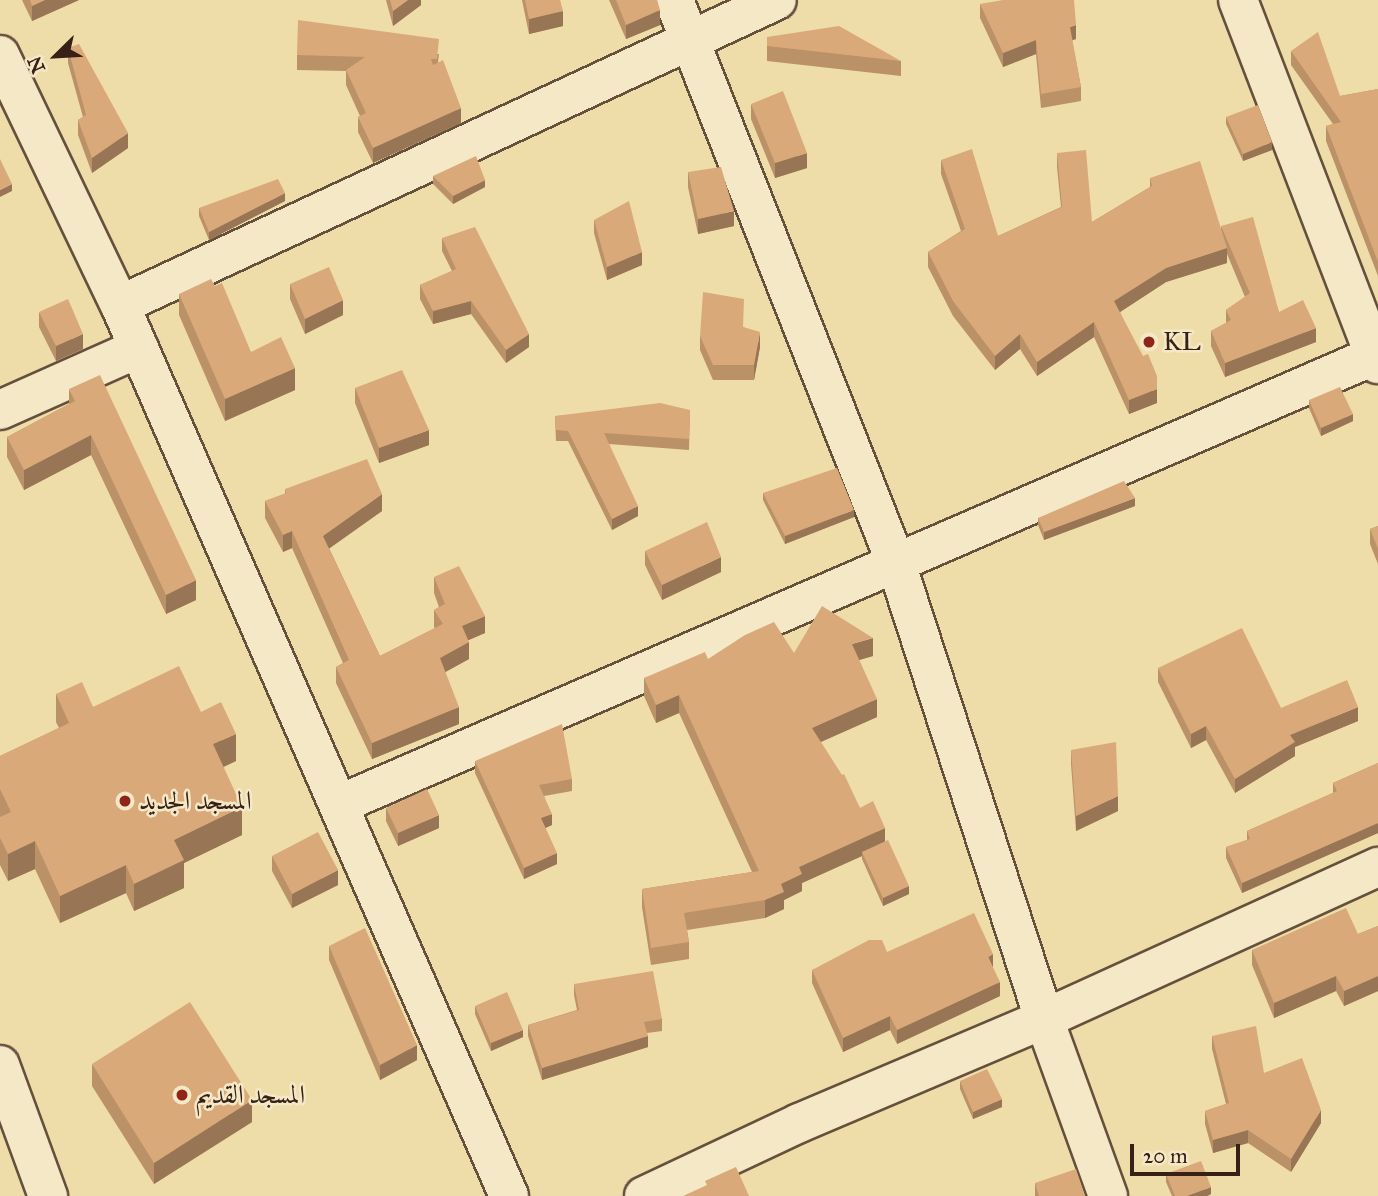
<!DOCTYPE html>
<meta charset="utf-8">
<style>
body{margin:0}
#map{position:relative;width:1378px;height:1196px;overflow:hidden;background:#eedca9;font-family:"IM FELL Great Primer",Amiri,serif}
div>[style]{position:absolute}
.roads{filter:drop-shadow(2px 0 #65503c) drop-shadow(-2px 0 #65503c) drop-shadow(0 2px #65503c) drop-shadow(0 -2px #65503c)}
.minor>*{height:38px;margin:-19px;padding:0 19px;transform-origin:19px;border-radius:19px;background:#f4e8c7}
.wall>*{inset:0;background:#bb9168}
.shaded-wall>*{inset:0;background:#987655}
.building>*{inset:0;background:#d9a979}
.dots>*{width:19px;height:19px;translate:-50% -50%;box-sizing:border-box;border:4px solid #f4e8c7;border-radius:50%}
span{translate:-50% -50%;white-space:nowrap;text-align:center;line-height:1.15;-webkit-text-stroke:5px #f4e8c7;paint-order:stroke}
.poi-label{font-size:26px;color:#372117}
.left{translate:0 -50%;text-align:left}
.north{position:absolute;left:21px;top:21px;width:70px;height:70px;-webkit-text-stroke:5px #f4e8c7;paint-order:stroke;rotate:246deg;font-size:19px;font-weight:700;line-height:28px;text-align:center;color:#372117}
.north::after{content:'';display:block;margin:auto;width:24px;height:32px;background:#372117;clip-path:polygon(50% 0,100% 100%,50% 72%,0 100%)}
.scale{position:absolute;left:1130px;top:1144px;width:110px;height:32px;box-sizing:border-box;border:4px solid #372117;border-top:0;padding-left:9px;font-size:21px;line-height:24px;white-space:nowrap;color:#372117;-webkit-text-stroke:5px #f4e8c7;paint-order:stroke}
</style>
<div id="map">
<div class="roads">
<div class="minor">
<i style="left:674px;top:0;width:605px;rotate:68.48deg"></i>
<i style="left:896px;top:563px;width:479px;rotate:72deg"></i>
<i style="left:1044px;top:1019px;width:188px;rotate:70.1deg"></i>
<i style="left:1238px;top:0;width:390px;rotate:69deg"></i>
<i style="left:0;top:55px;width:277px;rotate:64.4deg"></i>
<i style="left:120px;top:305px;width:972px;rotate:66.41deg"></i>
<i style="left:120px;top:305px;width:724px;rotate:-24.9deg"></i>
<i style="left:0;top:410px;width:152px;rotate:-24deg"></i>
<i style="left:340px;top:804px;width:1131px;rotate:-23.44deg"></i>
<i style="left:0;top:1065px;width:140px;rotate:69.9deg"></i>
<i style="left:644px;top:1196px;width:171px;rotate:-25.2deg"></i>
<i style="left:799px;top:1123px;width:266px;rotate:-23deg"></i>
<i style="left:1044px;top:1019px;width:367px;rotate:-24.5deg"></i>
</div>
</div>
<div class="wall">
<i style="clip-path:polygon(22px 0,79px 0,32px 21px)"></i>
<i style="clip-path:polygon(386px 0,421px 0,421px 5px,393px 26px)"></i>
<i style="clip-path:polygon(522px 0,560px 0,563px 26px,529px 34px)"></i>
<i style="clip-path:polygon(609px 0,657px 0,660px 25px,626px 39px)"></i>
<i style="clip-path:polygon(980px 4px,1076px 39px,1072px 40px,1081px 87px,1081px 101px,1041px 108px,1036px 54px,1003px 67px,980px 18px)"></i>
<i style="clip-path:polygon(767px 37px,901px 61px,901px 76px,767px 61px)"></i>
<i style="clip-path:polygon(68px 48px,128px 148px,92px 173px,78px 135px,78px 120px,83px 117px,68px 63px)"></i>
<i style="clip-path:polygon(1291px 51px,1340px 96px,1378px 89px,1378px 276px,1326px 141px,1326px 126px,1333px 124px,1291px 65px)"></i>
<i style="clip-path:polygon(439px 54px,438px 62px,461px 123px,373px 163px,358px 132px,358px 117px,360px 116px,346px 85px,346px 71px,297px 70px,297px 55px)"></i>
<i style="clip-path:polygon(751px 104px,807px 168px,775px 178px,751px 119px)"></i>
<i style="clip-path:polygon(1226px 117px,1272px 150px,1243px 161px,1226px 124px)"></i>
<i style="clip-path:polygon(1057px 153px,1092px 222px,1150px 187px,1150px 178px,1221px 230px,1221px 226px,1279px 312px,1316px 342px,1225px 377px,1211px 346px,1211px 331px,1226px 323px,1226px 310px,1245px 297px,1227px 254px,1227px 263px,1166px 282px,1120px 312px,1157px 403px,1129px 414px,1094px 337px,1037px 376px,1020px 349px,995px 370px,953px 316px,928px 267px,928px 252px,961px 231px,941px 174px,941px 160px,998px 236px,1061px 207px,1057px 167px)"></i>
<i style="clip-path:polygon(688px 172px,734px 226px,698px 234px,688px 187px)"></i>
<i style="clip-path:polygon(433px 176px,485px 187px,453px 204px,433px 184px)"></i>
<i style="clip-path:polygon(285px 201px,209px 240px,199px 216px,199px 208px)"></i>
<i style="clip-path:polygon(594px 220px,642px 265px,607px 280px,594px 233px)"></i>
<i style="clip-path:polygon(442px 238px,529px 347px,506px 363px,471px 314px,433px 324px,420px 299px,420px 285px,452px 271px,442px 251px)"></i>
<i style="clip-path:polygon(290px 284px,343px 315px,305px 334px,290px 299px)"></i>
<i style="clip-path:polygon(179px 294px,251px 352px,295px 390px,225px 421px,179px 315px)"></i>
<i style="clip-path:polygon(39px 312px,83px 349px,56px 361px,39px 327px)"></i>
<i style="clip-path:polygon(744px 327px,760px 347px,754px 380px,713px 380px,700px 350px,700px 336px)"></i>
<i style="clip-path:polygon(355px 388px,429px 445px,379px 463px,355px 403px)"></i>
<i style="clip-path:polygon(69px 389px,196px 600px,166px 614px,91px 455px,24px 490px,7px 457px,7px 437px,69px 404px)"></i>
<i style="clip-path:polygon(1309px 400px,1353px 421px,1321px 436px,1309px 408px)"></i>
<i style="clip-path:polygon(690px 410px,689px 450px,609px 444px,638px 516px,612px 530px,568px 441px,556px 441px,555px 416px)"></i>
<i style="clip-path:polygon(285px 489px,382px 511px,329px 548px,380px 656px,435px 628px,434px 627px,434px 610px,439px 607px,434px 593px,434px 577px,485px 633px,468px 640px,469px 659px,445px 672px,459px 724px,372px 759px,336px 683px,336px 667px,343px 663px,292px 548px,283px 552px,265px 518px,265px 501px,285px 494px)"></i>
<i style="clip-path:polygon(763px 493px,854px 517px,785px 544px,763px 500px)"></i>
<i style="clip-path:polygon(1135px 506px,1044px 540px,1038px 525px,1038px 518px)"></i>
<i style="clip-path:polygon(1378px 526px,1378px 564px,1370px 544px,1370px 529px)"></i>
<i style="clip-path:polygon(645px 551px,721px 572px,662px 600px,645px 565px)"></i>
<i style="clip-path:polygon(794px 653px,873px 656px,859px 660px,877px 717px,820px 742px,860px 808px,885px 842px,909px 894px,883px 906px,862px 859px,862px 856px,802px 883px,802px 891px,784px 900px,784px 909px,765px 918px,687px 930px,689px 942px,689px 959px,651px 965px,642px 907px,642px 889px,752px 872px,679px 713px,656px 723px,644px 696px,644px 678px,708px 659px)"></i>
<i style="clip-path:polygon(1158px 668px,1281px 708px,1358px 721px,1295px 747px,1295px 756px,1235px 793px,1206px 740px,1191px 748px,1158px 682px)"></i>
<i style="clip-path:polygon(56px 694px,93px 707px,201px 712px,236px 761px,223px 767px,242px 835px,184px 863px,184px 888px,134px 911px,126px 893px,60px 923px,35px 869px,8px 881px,0 865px,0 756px,59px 728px,56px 722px)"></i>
<i style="clip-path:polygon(1071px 750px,1118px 811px,1076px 831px,1071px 764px)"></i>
<i style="clip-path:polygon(475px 761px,572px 779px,572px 791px,544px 796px,552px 825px,545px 828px,557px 864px,524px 879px,475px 773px)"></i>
<i style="clip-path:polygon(1378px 763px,1378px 833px,1242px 893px,1226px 858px,1226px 847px,1247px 840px,1247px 831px,1333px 793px,1333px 783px)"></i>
<i style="clip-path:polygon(386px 808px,439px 828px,398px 846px,386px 821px)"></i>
<i style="clip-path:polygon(272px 856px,338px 885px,292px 908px,272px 871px)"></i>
<i style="clip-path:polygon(1378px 926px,1378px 991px,1344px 1006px,1336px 991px,1274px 1018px,1252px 965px,1252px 950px,1358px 934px)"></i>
<i style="clip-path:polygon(329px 946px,417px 1060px,380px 1080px,329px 960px)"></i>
<i style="clip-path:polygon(887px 952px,993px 968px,1000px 996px,897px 1044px,890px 1030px,843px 1052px,812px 983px,812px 970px)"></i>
<i style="clip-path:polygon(574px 984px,662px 1019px,662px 1031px,647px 1033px,648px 1047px,542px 1080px,528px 1036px,528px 1025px,577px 1010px,574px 995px)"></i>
<i style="clip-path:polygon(475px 1006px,523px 1037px,491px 1051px,475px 1014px)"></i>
<i style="clip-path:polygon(1212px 1036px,1264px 1073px,1321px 1123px,1291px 1172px,1248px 1143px,1213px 1153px,1205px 1124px,1205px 1111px,1226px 1104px,1212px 1049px)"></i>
<i style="clip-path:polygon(92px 1064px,252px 1122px,154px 1184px,92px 1086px)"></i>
<i style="clip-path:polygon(960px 1081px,1002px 1107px,973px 1119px,960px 1089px)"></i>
<i style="clip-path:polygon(1166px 1174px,1211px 1194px,1207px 1196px,1172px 1196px,1166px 1182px)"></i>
<i style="clip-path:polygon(1035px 1183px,1085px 1196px,1035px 1196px)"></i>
</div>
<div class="shaded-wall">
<i style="clip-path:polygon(45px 0,79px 0,32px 21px,32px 6px)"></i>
<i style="clip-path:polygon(408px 0,421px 0,421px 5px,393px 26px,393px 11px)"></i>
<i style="clip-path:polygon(660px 10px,660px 25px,626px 39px,626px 25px)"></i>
<i style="clip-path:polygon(563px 11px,563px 26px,529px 34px,529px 19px)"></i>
<i style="clip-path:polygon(1076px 25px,1076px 39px,1070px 41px,1070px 27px)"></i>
<i style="clip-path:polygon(1036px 40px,1036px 54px,1003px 67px,1003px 53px)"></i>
<i style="clip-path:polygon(461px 108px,461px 123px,373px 163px,373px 148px)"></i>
<i style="clip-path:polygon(128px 133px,128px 148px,92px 173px,92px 158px)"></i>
<i style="clip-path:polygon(1272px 142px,1272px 150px,1243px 161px,1243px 154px)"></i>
<i style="clip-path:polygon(807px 153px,807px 168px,775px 178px,775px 163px)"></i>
<i style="clip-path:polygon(485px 180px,485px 187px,453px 204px,453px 196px)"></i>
<i style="clip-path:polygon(12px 184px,12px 191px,0 197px,0 190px)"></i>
<i style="clip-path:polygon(285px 193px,285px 201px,209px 240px,209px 232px)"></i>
<i style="clip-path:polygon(734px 211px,734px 226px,698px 234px,698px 219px)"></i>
<i style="clip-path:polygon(1227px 248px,1227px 263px,1166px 282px,1114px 316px,1114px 301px,1166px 268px)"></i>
<i style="clip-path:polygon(642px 252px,642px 265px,607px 280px,607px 267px)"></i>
<i style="clip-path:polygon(343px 300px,343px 315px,305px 334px,305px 319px)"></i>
<i style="clip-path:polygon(471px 301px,471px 314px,433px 324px,433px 311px)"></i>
<i style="clip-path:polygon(1094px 322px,1094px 337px,1037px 376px,1037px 362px)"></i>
<i style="clip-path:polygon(1316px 328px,1316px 342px,1225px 377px,1225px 363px)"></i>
<i style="clip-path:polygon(760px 332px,760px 347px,754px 380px,754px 365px)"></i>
<i style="clip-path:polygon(83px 334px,83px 349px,56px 361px,56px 346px)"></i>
<i style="clip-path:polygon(529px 334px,529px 347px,506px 363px,506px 350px)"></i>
<i style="clip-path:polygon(1020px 334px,1020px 349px,995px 370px,995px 356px)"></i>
<i style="clip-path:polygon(295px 368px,295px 390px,225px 421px,225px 399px)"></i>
<i style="clip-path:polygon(1157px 389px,1157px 403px,1129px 414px,1129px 400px)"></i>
<i style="clip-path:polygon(1353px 414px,1353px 421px,1321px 436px,1321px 428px)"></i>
<i style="clip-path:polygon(429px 430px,429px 445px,379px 463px,379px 448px)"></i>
<i style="clip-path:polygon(91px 435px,91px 455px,24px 490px,24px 470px)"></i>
<i style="clip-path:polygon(382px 494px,382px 511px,323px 553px,323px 536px)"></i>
<i style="clip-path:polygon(1135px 498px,1135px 506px,1044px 540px,1044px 532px)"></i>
<i style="clip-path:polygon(638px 506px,638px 516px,612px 530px,612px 519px)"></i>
<i style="clip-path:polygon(854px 510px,854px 517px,785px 544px,785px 536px)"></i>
<i style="clip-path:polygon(292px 531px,292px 548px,283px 552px,283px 535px)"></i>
<i style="clip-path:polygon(721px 557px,721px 572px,662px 600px,662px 585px)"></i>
<i style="clip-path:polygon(196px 580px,196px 600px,166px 614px,166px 595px)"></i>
<i style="clip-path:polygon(485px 616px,485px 633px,462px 643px,462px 626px)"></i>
<i style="clip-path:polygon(873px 638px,873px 656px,852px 662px,852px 644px)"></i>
<i style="clip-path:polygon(469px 642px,469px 659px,440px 675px,440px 658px)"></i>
<i style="clip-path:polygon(679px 695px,679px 713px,656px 723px,656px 705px)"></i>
<i style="clip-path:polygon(877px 699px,877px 717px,812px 746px,812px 728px)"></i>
<i style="clip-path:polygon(459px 707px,459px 724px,372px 759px,372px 743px)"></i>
<i style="clip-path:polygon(1358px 707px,1358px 721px,1295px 747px,1295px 756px,1235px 793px,1235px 779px,1290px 735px)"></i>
<i style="clip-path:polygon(1206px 726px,1206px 740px,1191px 748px,1191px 734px)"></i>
<i style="clip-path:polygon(236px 734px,236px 761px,213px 772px,213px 744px)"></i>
<i style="clip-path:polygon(1118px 796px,1118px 811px,1076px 831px,1076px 816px)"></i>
<i style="clip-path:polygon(242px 807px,242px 835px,184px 863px,184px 888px,134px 911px,134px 884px,174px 840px)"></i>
<i style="clip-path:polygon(552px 814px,552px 825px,541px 830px,541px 818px)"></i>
<i style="clip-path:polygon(439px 815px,439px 828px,398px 846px,398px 833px)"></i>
<i style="clip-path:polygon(1378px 823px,1378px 833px,1242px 893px,1242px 883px)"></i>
<i style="clip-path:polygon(885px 828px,885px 846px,862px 852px,862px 856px,802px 883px,802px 891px,784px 900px,784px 909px,765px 918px,765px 900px,799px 867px)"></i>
<i style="clip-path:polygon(35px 841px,35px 869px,8px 881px,8px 854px)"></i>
<i style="clip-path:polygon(557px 853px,557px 864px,524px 879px,524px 868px)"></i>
<i style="clip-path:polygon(126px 865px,126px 893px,60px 923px,60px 896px)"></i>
<i style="clip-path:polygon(338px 870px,338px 885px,292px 908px,292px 894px)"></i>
<i style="clip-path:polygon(909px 886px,909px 894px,883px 906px,883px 898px)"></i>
<i style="clip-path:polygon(993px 954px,993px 968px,988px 957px)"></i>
<i style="clip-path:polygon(1336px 976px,1336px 991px,1274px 1018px,1274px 1003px)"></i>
<i style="clip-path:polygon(1378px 976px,1378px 991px,1344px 1006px,1344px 991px)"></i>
<i style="clip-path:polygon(1000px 982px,1000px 996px,897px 1044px,897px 1030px)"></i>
<i style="clip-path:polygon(890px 1016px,890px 1030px,843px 1052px,843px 1038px)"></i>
<i style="clip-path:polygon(523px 1030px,523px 1037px,491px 1051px,491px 1043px)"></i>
<i style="clip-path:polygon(648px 1036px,648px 1047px,542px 1080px,542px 1068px)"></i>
<i style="clip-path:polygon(417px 1045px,417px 1060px,380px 1080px,380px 1065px)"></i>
<i style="clip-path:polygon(1002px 1099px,1002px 1107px,973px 1119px,973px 1112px)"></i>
<i style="clip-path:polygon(252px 1100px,252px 1122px,154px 1184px,154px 1163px)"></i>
<i style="clip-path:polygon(1321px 1110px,1321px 1123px,1291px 1172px,1291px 1159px)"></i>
<i style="clip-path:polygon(1248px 1130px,1248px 1143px,1213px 1153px,1213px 1140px)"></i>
<i style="clip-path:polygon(1211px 1187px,1211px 1194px,1207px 1196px,1187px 1196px)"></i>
</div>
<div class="building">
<i style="clip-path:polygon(30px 0,45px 0,32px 6px)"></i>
<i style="clip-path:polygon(390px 0,408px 0,393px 11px)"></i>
<i style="clip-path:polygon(525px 0,560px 0,563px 11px,529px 19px)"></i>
<i style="clip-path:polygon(616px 0,657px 0,660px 10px,626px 25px)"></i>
<i style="clip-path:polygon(1003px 0,1074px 0,1076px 25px,1070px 27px,1081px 87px,1041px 94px,1036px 40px,1003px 53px,980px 4px)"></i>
<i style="clip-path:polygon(298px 20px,439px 39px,437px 59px,431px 59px,433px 65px,443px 60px,461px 108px,373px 148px,358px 117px,366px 113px,346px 70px,365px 57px,297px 55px)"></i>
<i style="clip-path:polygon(839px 26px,901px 61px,767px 46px,767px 37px)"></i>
<i style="clip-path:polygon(1318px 32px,1340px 96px,1378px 89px,1378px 262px,1326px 126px,1341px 122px,1291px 51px)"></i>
<i style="clip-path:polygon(79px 44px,128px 133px,92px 158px,78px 120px,86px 115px,68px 48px)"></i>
<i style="clip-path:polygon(783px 91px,807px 153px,775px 163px,751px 104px)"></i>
<i style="clip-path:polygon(1258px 105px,1272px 142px,1243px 154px,1226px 117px)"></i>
<i style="clip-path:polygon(972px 149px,998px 236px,1062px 207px,1057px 153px,1086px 150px,1092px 222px,1152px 186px,1150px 178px,1200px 161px,1227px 248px,1166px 268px,1114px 301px,1143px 356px,1148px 354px,1157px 376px,1157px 389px,1129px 400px,1094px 322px,1037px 362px,1020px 334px,995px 356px,953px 301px,928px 252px,965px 229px,941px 160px)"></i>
<i style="clip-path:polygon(476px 156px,485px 180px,453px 196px,433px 176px)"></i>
<i style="clip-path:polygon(0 159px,12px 184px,0 190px)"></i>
<i style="clip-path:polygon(721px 167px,734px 211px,698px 219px,688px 172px)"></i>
<i style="clip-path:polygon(278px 179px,285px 193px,209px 232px,199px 208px)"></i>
<i style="clip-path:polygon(629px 201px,642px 252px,607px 267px,594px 220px)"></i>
<i style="clip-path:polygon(1253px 217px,1279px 312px,1303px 300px,1316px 328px,1225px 363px,1211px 331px,1231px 320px,1226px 310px,1250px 293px,1221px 226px)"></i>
<i style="clip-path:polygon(475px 227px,529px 334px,506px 350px,471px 301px,433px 311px,420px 285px,456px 269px,442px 238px)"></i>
<i style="clip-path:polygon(329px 267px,343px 300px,305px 319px,290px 284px)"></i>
<i style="clip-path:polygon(211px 279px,215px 286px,222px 283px,251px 352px,281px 337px,295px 368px,225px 399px,179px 294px)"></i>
<i style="clip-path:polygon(703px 292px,744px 299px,743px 327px,760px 332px,754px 365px,713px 365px,700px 336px)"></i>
<i style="clip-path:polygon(68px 299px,83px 334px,56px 346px,39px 312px)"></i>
<i style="clip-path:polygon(402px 370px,429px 430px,379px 448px,355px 388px)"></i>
<i style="clip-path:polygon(100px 375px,196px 580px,166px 595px,91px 435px,24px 470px,7px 437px,75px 401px,69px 389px)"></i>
<i style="clip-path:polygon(1340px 387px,1353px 414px,1321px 428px,1309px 400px)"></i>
<i style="clip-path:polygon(660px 403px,690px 410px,689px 439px,604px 433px,638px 506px,612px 519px,568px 431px,556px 430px,555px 416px)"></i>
<i style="clip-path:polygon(367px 459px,382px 494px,323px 536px,380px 656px,443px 624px,434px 610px,445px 604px,434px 577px,459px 566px,485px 616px,462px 626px,469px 642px,440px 658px,459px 707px,372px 743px,336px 667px,349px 660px,292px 531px,283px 535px,265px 501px,286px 493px,285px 489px)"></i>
<i style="clip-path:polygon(837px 468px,854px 510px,785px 536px,763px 493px)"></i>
<i style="clip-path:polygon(1124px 481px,1135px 498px,1044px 532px,1038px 518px)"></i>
<i style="clip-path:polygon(707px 522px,721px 557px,662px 585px,645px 551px)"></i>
<i style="clip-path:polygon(1378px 526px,1378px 549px,1370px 529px)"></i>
<i style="clip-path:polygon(822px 606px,873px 638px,852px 644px,877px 699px,812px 728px,842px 775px,844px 774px,860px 808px,873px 801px,885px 828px,799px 867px,802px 874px,781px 884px,784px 892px,765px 900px,684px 913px,689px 942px,651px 948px,642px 889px,759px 871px,679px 695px,656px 705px,644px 678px,705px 652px,708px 659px,745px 635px,774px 622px,794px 653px)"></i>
<i style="clip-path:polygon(1242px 628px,1281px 708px,1347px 680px,1358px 707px,1290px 735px,1295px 742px,1235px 779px,1206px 726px,1191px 734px,1158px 668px)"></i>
<i style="clip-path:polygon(179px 666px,201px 712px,221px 702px,236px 734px,213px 744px,242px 807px,174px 840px,184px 860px,134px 884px,126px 865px,60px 896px,35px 841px,8px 854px,0 838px,0 817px,11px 812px,0 789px,0 756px,69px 723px,56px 694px,82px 682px,93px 707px)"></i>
<i style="clip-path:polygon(562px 724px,572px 779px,539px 785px,552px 814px,541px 818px,557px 853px,524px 868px,475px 761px)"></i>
<i style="clip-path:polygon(1116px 742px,1118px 796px,1076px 816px,1071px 750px)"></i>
<i style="clip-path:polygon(1378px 763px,1378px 823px,1242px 883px,1226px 847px,1250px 839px,1247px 831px,1337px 791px,1333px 783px)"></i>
<i style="clip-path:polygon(427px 789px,439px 815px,398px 833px,386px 808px)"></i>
<i style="clip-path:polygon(318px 832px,338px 870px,292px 894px,272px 856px)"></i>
<i style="clip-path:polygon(888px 840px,909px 886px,883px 898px,862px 852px)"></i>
<i style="clip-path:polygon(1346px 908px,1358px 934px,1378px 926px,1378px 976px,1344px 991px,1336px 976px,1274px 1003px,1252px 950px)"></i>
<i style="clip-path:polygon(974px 913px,993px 954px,988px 957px,1000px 982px,897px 1030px,890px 1016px,843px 1038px,812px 970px,869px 940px,882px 940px,887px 952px)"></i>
<i style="clip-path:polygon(365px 928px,417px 1045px,380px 1065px,329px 946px)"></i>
<i style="clip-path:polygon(653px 971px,662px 1019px,644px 1022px,648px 1036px,542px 1068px,528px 1025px,579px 1010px,574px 984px)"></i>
<i style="clip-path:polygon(507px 992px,523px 1030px,491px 1043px,475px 1006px)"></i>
<i style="clip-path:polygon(190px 1002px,252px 1100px,154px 1163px,92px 1064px)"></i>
<i style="clip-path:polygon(1256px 1026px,1264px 1073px,1302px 1058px,1321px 1110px,1291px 1159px,1248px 1130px,1213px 1140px,1205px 1111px,1229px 1103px,1212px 1036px)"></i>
<i style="clip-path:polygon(987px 1069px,1002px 1099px,973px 1112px,960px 1081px)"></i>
<i style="clip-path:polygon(1201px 1161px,1211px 1187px,1187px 1196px,1175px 1196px,1166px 1174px)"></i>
<i style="clip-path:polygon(736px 1167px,749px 1196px,683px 1196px,707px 1185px,705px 1181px)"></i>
<i style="clip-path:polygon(1076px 1169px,1085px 1196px,1039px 1196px,1035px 1183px)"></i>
</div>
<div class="dots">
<i style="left:1149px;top:342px;background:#8f2418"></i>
<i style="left:125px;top:801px;background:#8f2418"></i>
<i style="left:182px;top:1095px;background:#8f2418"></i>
</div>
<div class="poi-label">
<span class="left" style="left:1163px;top:342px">KL</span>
<span class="left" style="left:139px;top:801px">المسجد الجديد</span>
<span class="left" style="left:196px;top:1095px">المسجد القديم</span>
</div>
<div class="north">N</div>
<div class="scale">20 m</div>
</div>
